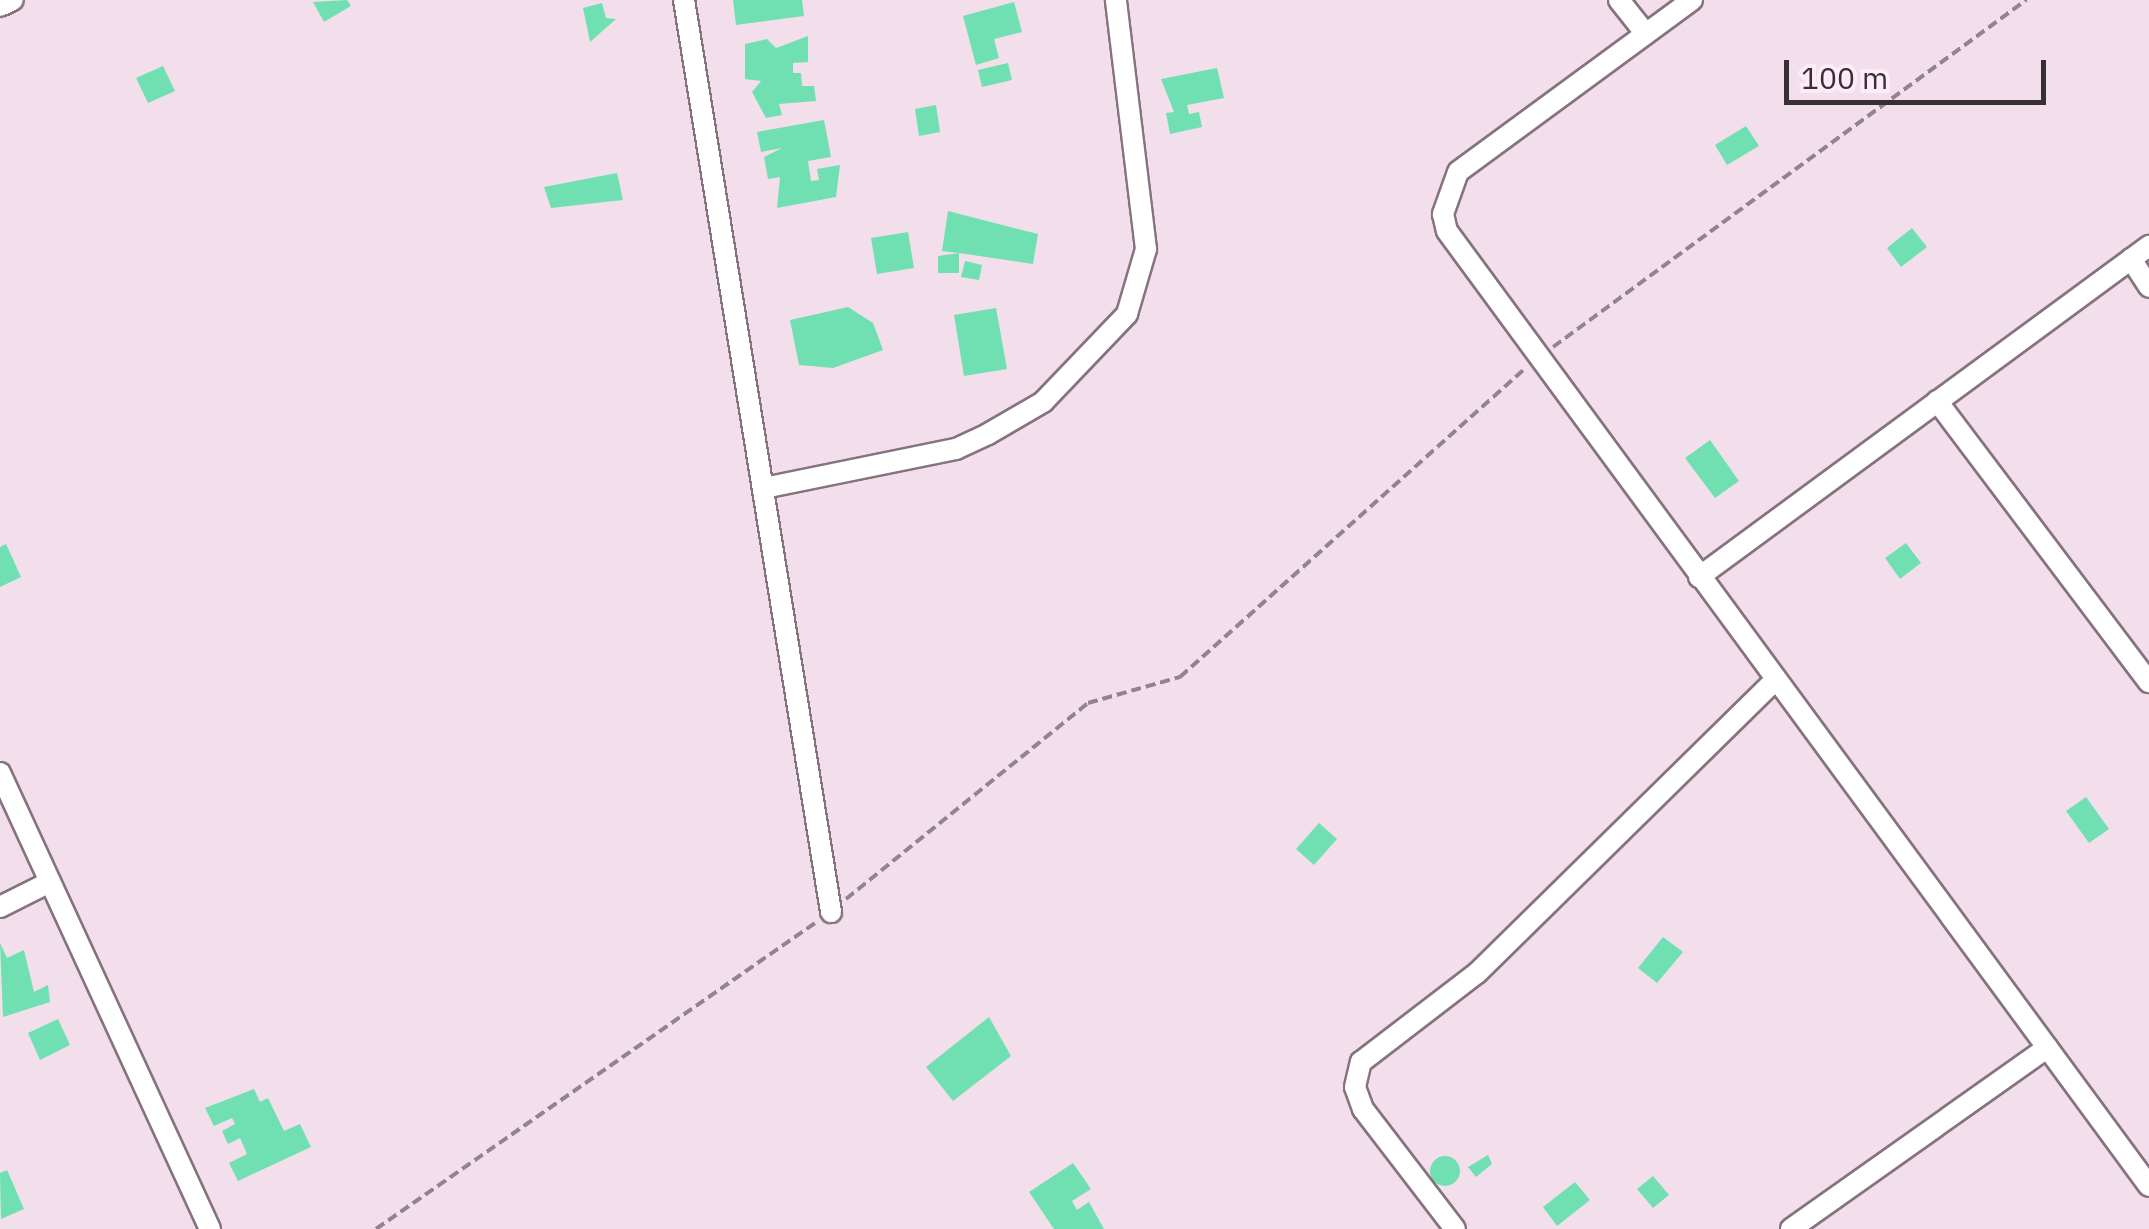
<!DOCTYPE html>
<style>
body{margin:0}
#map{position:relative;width:2149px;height:1229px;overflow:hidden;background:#f3deec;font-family:"IBM Plex Sans",sans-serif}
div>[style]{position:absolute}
.building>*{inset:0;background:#70e0b2}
.round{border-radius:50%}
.path>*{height:4px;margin-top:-2px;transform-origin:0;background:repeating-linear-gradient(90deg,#92848e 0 10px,transparent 0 15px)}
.roads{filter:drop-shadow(2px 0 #867380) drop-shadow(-2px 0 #867380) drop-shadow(0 2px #867380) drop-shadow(0 -2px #867380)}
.minor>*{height:20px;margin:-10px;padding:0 10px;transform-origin:10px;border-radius:10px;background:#fff}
span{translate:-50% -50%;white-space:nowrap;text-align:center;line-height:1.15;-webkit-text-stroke:9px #fdecf8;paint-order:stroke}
.scale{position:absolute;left:1784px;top:60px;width:262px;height:45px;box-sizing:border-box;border:5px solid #372f35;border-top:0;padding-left:12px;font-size:30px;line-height:35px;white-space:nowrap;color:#372f35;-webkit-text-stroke:8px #fdecf8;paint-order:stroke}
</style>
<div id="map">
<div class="building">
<i style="clip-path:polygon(347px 0,351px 6px,324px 22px,313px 2px)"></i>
<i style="clip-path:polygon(733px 0,802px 0,804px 16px,736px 25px)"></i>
<i style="clip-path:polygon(1014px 2px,1022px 32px,994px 39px,999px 58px,976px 65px,963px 16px)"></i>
<i style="clip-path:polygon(602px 3px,606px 18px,616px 19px,590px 42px,583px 8px)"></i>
<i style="clip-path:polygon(808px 36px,808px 62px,793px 63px,793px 73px,801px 73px,802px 86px,814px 86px,816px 101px,779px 104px,782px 115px,766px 118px,752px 92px,761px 81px,745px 79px,745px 44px,767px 39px,776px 48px)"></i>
<i style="clip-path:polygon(1008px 63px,1012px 80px,982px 87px,978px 70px)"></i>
<i style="clip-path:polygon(163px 66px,175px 91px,148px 103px,136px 78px)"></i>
<i style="clip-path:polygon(1217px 68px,1224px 98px,1187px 105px,1189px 114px,1199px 112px,1202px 127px,1170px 134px,1166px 113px,1174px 112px,1161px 79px)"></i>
<i style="clip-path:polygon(936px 105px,940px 132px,919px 136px,915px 109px)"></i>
<i style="clip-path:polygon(824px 120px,831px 157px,808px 161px,811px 181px,819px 180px,817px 169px,840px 165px,836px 197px,777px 208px,780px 177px,768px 179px,764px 157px,782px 148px,761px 152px,757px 132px)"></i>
<i style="clip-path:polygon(1746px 126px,1759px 146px,1727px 165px,1715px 145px)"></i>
<i style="clip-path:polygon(617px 173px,623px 200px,551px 208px,544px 187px)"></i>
<i style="clip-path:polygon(948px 211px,1038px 234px,1033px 264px,959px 253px,959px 273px,938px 273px,938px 256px,959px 253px,942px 251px)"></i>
<i style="clip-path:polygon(1912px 228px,1927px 247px,1901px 267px,1887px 248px)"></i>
<i style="clip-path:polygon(908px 232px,914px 268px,877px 274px,871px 238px)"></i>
<i style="clip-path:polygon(965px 261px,982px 265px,979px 280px,961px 277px)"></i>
<i style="clip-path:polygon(848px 307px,873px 323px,883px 350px,833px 368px,799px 365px,790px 320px)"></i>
<i style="clip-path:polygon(996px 308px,1007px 369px,964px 376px,954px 315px)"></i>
<i style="clip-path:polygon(1710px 440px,1739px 481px,1715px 498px,1685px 458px)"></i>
<i style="clip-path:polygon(1906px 543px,1921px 563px,1900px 579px,1885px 558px)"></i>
<i style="clip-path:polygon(6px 544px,21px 577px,0 587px,0 547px)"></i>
<i style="clip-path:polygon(2086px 797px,2109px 829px,2089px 843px,2066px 811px)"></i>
<i style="clip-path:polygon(1319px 823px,1337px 839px,1314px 865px,1296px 849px)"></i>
<i style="clip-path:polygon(1663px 937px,1683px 952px,1657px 983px,1638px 968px)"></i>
<i style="clip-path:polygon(0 943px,7px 958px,24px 950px,34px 992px,48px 985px,50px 1002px,3px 1017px)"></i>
<i style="clip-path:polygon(989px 1017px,1011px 1056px,953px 1101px,926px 1067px)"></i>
<i style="clip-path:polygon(58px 1019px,70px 1045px,40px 1060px,28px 1033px)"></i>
<i style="clip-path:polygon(254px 1089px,260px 1102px,268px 1098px,284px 1131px,300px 1124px,311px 1147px,238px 1181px,229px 1163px,247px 1154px,240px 1138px,228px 1144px,222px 1131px,235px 1124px,232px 1118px,214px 1126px,205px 1108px)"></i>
<i style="clip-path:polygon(1488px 1155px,1492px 1164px,1476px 1177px,1468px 1167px)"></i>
<i class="round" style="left:1430px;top:1156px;width:30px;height:30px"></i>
<i style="clip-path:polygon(1073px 1163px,1091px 1189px,1072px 1201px,1077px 1210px,1089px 1202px,1104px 1229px,1054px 1229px,1029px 1192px)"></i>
<i style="clip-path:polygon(7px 1170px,24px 1209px,1px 1219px,0 1173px)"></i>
<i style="clip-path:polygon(1653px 1176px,1669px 1195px,1653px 1208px,1637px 1189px)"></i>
<i style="clip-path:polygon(1575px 1182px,1590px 1200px,1557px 1226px,1543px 1207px)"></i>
</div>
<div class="path">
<i style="left:1553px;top:347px;width:587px;rotate:-36.26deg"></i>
<i style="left:846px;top:899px;width:311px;rotate:-39deg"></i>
<i style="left:1088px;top:703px;width:96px;rotate:-15.8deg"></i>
<i style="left:1180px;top:677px;width:464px;rotate:-41.8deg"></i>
<i style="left:376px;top:1229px;width:535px;rotate:-34.88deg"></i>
</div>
<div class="roads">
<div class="minor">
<i style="left:684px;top:0;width:924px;rotate:80.84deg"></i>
<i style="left:1619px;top:0;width:43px;rotate:51.5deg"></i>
<i style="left:1692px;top:0;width:290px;rotate:143.7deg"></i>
<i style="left:1458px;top:172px;width:45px;rotate:109.7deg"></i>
<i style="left:1443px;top:214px;width:17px;rotate:77deg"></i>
<i style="left:1447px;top:231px;width:1185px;rotate:53.68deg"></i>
<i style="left:0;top:6px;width:14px;rotate:-25deg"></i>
<i style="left:2131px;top:259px;width:33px;rotate:57deg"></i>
<i style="left:1937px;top:401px;width:352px;rotate:53deg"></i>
<i style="left:764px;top:488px;width:196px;rotate:-11.5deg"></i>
<i style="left:956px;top:449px;width:35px;rotate:-25deg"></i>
<i style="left:988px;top:434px;width:64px;rotate:-30.2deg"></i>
<i style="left:1043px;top:402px;width:122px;rotate:-46.3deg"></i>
<i style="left:1127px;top:314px;width:68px;rotate:-73.7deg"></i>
<i style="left:1146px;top:249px;width:251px;rotate:-96.9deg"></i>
<i style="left:1699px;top:577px;width:559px;rotate:-36.34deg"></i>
<i style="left:0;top:773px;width:502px;rotate:65.27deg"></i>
<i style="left:0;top:907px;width:56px;rotate:-26.6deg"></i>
<i style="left:1455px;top:1229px;width:151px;rotate:-127.5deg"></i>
<i style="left:1363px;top:1109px;width:23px;rotate:-110deg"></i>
<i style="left:1355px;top:1087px;width:26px;rotate:-77deg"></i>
<i style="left:1361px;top:1062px;width:146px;rotate:-37.5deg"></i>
<i style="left:1477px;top:973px;width:418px;rotate:-44.5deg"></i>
<i style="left:1791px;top:1229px;width:314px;rotate:-35.3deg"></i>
</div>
</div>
<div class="scale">100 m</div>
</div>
